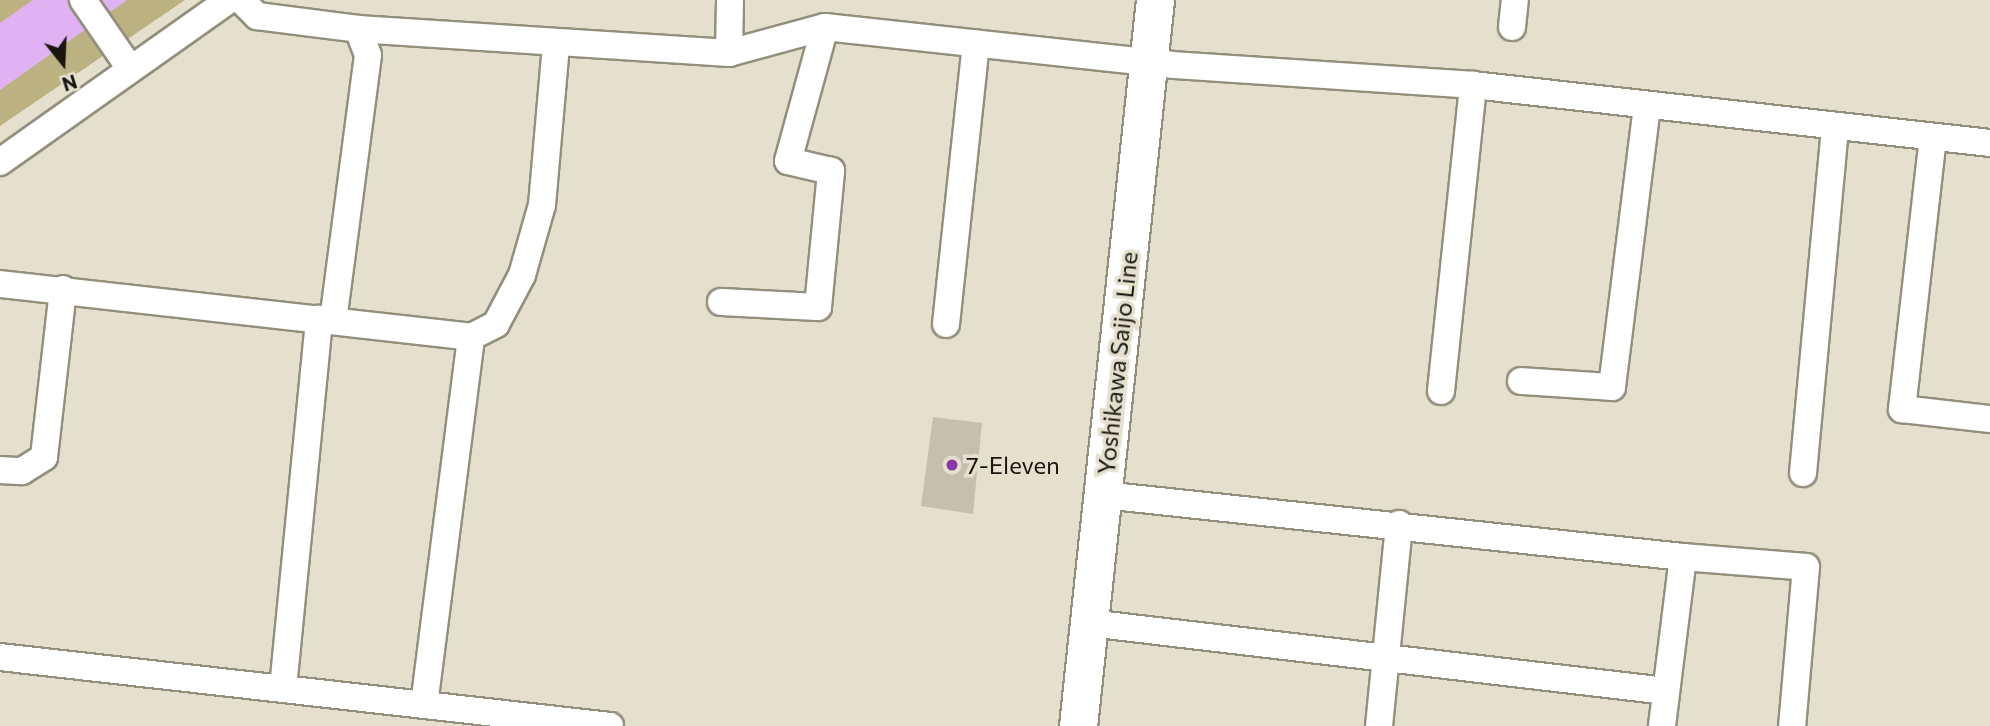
<!DOCTYPE html>
<style>
body{margin:0}
#map{position:relative;width:1990px;height:726px;overflow:hidden;background:#e4e0cd;font-family:Commissioner,sans-serif}
div>[style]{position:absolute}
.green>*{inset:0;background:#bcb281}
.water>*{inset:0;background:#e1b2f3}
.building>*{inset:0;background:#c3c0ad}
.roads{filter:drop-shadow(2px 0 #928f7c) drop-shadow(-2px 0 #928f7c) drop-shadow(0 2px #928f7c) drop-shadow(0 -2px #928f7c)}
.minor>*{height:26px;margin:-13px;padding:0 13px;transform-origin:13px;border-radius:13px;background:#fff}
.secondary>*{height:37px;margin:-18.5px;padding:0 18.5px;transform-origin:18.5px;border-radius:18.5px;background:#fff}
.dots>*{width:19px;height:19px;translate:-50% -50%;box-sizing:border-box;border:4px solid #e4e0cd;border-radius:50%}
span{translate:-50% -50%;white-space:nowrap;text-align:center;line-height:1.15;-webkit-text-stroke:7px #e4e0cd;paint-order:stroke}
.street-label{font-size:24px;color:#18160f}
.poi-label{font-size:24px;color:#18160f}
.left{translate:0 -50%;text-align:left}
.north{position:absolute;left:28px;top:28px;width:70px;height:70px;-webkit-text-stroke:5px #e4e0cd;paint-order:stroke;rotate:162deg;font-size:19px;font-weight:700;line-height:28px;text-align:center;color:#18160f}
.north::after{content:'';display:block;margin:auto;width:24px;height:32px;background:#18160f;clip-path:polygon(50% 0,100% 100%,50% 72%,0 100%)}
</style>
<div id="map">
<div class="green">
<i style="clip-path:polygon(0 0,185px 0,0 126px)"></i>
</div>
<div class="water">
<i style="clip-path:polygon(33px 0,127px 0,0 90px,0 23px)"></i>
</div>
<div class="building">
<i style="clip-path:polygon(933px 417px,982px 423px,973px 514px,921px 506px)"></i>
</div>
<div class="roads">
<div class="minor">
<i style="left:83px;top:0;width:81px;rotate:55.5deg"></i>
<i style="left:241px;top:0;width:23px;rotate:45deg"></i>
<i style="left:257px;top:16px;width:102px;rotate:7.3deg"></i>
<i style="left:358px;top:29px;width:372px;rotate:3.7deg"></i>
<i style="left:729px;top:53px;width:99px;rotate:-15.2deg"></i>
<i style="left:825px;top:27px;width:350px;rotate:6.2deg"></i>
<i style="left:1173px;top:65px;width:301px;rotate:3.8deg"></i>
<i style="left:1473px;top:85px;width:520px;rotate:6.4deg"></i>
<i style="left:1512px;top:27px;width:27px;rotate:-84deg"></i>
<i style="left:729px;top:53px;width:53px;rotate:-88.9deg"></i>
<i style="left:1933px;top:137px;width:274px;rotate:96.5deg"></i>
<i style="left:1902px;top:409px;width:89px;rotate:6.5deg"></i>
<i style="left:0;top:162px;width:281px;rotate:-35.3deg"></i>
<i style="left:0;top:284px;width:474px;rotate:6.4deg"></i>
<i style="left:721px;top:302px;width:97px;rotate:3deg"></i>
<i style="left:818px;top:307px;width:137px;rotate:-84.5deg"></i>
<i style="left:831px;top:171px;width:44px;rotate:-166.9deg"></i>
<i style="left:788px;top:161px;width:139px;rotate:-74.6deg"></i>
<i style="left:333px;top:321px;width:268px;rotate:-82.5deg"></i>
<i style="left:368px;top:55px;width:28px;rotate:-111deg"></i>
<i style="left:946px;top:324px;width:282px;rotate:-83.9deg"></i>
<i style="left:1521px;top:381px;width:91px;rotate:3.8deg"></i>
<i style="left:1612px;top:387px;width:284px;rotate:-82.9deg"></i>
<i style="left:1441px;top:391px;width:308px;rotate:-84deg"></i>
<i style="left:0;top:470px;width:22px;rotate:3deg"></i>
<i style="left:22px;top:471px;width:26px;rotate:-32deg"></i>
<i style="left:44px;top:457px;width:169px;rotate:-83.5deg"></i>
<i style="left:1803px;top:473px;width:348px;rotate:-84.7deg"></i>
<i style="left:1103px;top:495px;width:583px;rotate:6.1deg"></i>
<i style="left:1683px;top:557px;width:170px;rotate:97.1deg"></i>
<i style="left:1683px;top:557px;width:123px;rotate:4.6deg"></i>
<i style="left:1806px;top:567px;width:160px;rotate:95deg"></i>
<i style="left:1089px;top:623px;width:581px;rotate:6.72deg"></i>
<i style="left:0;top:657px;width:614px;rotate:6.45deg"></i>
<i style="left:283px;top:688px;width:371px;rotate:-84.4deg"></i>
<i style="left:424px;top:705px;width:371px;rotate:-82.7deg"></i>
<i style="left:471px;top:337px;width:28px;rotate:-27deg"></i>
<i style="left:496px;top:324px;width:55px;rotate:-62deg"></i>
<i style="left:522px;top:275px;width:73px;rotate:-74.1deg"></i>
<i style="left:542px;top:205px;width:162px;rotate:-85deg"></i>
<i style="left:1379px;top:726px;width:203px;rotate:-84.3deg"></i>
</div>
<div class="secondary">
<i style="left:1078px;top:726px;width:730px;rotate:-83.95deg"></i>
</div>
</div>
<div class="dots">
<i style="left:952px;top:465px;background:#8a37a6"></i>
</div>
<div class="street-label">
<span style="left:1117px;top:363px;rotate:-84deg">Yoshikawa Saijo Line</span>
</div>
<div class="poi-label">
<span class="left" style="left:966px;top:465px">7-Eleven</span>
</div>
<div class="north">N</div>
</div>
